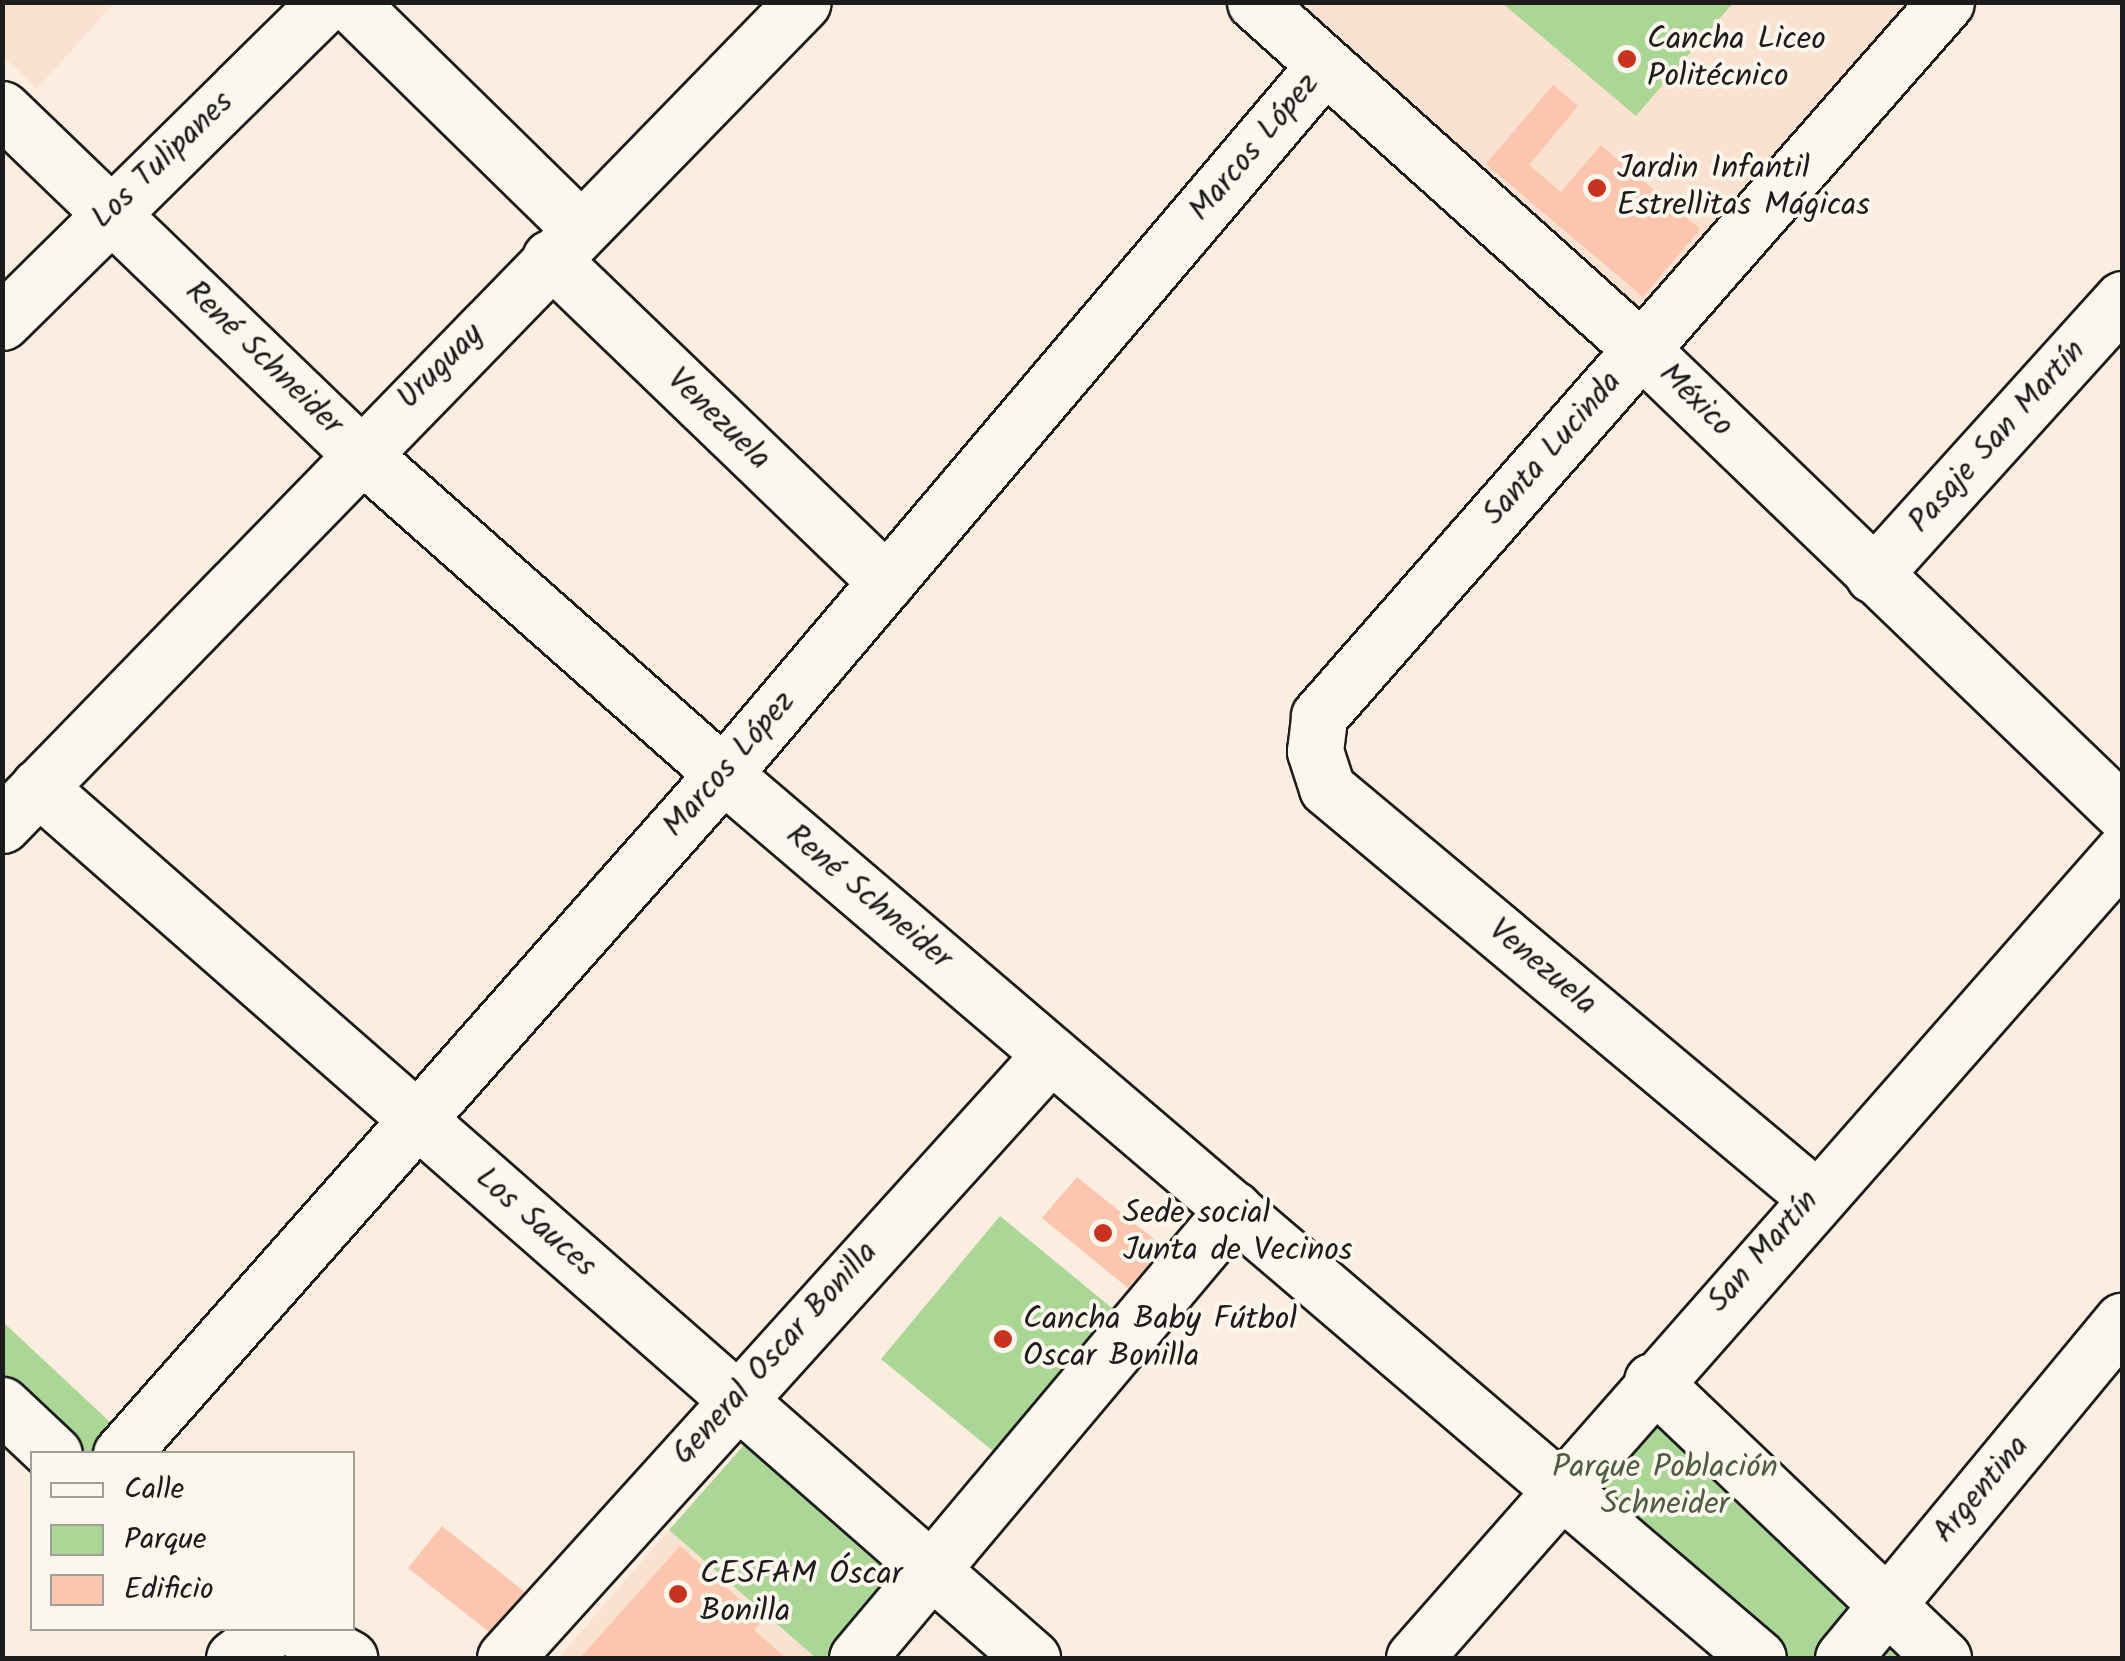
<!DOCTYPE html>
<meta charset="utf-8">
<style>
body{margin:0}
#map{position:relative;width:2125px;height:1661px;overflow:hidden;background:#fbeddf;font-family:Kalam,sans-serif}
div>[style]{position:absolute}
.built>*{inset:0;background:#fbe1d0}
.green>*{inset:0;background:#aad795}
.building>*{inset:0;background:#fbc6ad}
.roads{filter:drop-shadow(2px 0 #1c1c1c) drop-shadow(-2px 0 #1c1c1c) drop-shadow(0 2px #1c1c1c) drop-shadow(0 -2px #1c1c1c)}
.minor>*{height:55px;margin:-27.5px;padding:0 27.5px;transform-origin:27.5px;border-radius:27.5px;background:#fbf7ec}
.dots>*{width:28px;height:28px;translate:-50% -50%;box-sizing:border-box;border:5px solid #fbf7ec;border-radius:50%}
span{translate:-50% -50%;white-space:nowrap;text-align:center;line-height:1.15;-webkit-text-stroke:8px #fbf7ec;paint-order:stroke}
.poi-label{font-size:32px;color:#1c1c1c}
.left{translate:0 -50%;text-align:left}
.street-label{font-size:32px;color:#1c1c1c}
.park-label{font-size:32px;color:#4e5d46}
.frame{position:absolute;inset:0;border:5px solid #1c1c1c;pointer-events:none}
.legend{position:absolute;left:30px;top:1451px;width:325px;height:180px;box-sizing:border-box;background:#fbf7ec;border:2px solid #a29f99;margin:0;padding:12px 18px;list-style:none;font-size:30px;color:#1c1c1c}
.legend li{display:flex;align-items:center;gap:20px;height:50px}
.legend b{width:50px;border:2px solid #a29f99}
</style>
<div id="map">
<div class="built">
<i style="clip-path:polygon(2px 3px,3px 2px,114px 3px,37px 89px,3px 56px)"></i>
<i style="clip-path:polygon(1299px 3px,1928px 3px,1641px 315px)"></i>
<i style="clip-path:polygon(669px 1530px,816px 1658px,558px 1658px)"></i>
</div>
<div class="green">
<i style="clip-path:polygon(1502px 3px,1733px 3px,1636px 116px)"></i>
<i style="clip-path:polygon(1000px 1216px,1124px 1318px,1005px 1461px,881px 1359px)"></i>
<i style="clip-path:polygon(2px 1321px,127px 1438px,109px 1453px,73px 1453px,3px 1388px)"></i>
<i style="clip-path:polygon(1660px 1411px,1921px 1658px,1784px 1658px,1592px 1490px)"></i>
<i style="clip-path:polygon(752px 1436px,907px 1567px,832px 1658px,816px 1658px,669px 1530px)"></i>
</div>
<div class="building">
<i style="clip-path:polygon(1553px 85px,1578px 106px,1529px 165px,1561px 192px,1601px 145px,1700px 229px,1643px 297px,1486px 164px)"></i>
<i style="clip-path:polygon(1077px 1177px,1164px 1247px,1128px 1288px,1042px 1218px)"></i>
<i style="clip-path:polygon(442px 1526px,541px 1605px,508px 1647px,408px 1568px)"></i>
<i style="clip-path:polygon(680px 1546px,763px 1620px,754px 1630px,786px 1658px,580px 1658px)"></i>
</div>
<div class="roads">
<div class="minor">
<i style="left:349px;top:2px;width:322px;rotate:44.4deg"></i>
<i style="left:1255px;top:2px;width:518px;rotate:41.95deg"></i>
<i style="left:1640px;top:348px;width:669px;rotate:43.91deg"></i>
<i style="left:2px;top:109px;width:494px;rotate:43.9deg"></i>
<i style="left:358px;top:451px;width:487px;rotate:41.5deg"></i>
<i style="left:723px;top:774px;width:1361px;rotate:40.5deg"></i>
<i style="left:550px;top:258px;width:467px;rotate:43.9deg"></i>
<i style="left:2px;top:322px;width:455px;rotate:-44.6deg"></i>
<i style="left:1873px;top:575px;width:372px;rotate:-47.9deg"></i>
<i style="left:38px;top:787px;width:1322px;rotate:41.23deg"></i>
<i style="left:2px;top:825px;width:1148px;rotate:-45.78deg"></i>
<i style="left:1813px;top:1195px;width:634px;rotate:-140.06deg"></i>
<i style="left:1327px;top:788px;width:39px;rotate:-108deg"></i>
<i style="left:1315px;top:751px;width:35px;rotate:-83deg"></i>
<i style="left:1319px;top:716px;width:950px;rotate:-48.71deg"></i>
<i style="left:1652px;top:1381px;width:402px;rotate:43.6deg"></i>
<i style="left:2px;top:1405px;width:71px;rotate:43.3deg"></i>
<i style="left:121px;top:1454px;width:908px;rotate:-48.48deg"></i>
<i style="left:723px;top:774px;width:930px;rotate:-49.67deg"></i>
<i style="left:293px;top:1628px;width:64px;rotate:28.2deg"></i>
<i style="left:234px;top:1658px;width:50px;rotate:-36.9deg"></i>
<i style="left:505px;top:1658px;width:814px;rotate:-47.89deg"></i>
<i style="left:857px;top:1658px;width:586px;rotate:-49.98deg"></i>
<i style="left:1414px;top:1658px;width:1072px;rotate:-48.67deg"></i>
<i style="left:1843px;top:1658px;width:438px;rotate:-50.4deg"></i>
</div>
</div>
<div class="dots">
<i style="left:1627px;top:59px;background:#c8321e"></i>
<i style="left:1597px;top:188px;background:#c8321e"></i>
<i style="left:1103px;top:1233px;background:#c8321e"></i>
<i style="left:1003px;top:1339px;background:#c8321e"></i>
<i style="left:678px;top:1594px;background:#c8321e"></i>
</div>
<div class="poi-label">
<span class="left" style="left:1647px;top:59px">Cancha Liceo<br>Politécnico</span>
<span class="left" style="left:1617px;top:188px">Jardin Infantil<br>Estrellitas Mágicas</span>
<span class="left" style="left:1123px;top:1233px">Sede social<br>Junta de Vecinos</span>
<span class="left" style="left:1023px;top:1339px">Cancha Baby Fútbol<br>Oscar Bonilla</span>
<span class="left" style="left:700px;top:1594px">CESFAM Óscar<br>Bonilla</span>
</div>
<div class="street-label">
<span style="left:1255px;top:148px;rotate:-50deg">Marcos López</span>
<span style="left:163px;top:161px;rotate:-44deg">Los Tulipanes</span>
<span style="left:263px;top:359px;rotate:44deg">René Schneider</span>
<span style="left:441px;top:367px;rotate:-45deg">Uruguay</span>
<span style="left:1695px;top:401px;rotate:44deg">México</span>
<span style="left:718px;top:420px;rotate:44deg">Venezuela</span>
<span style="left:1998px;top:437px;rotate:-48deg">Pasaje San Martín</span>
<span style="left:1553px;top:449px;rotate:-49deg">Santa Lucinda</span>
<span style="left:730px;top:765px;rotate:-49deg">Marcos López</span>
<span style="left:868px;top:898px;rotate:40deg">René Schneider</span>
<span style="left:1542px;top:968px;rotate:40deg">Venezuela</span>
<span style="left:535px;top:1223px;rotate:41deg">Los Sauces</span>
<span style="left:1764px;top:1252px;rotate:-49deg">San Martín</span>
<span style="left:776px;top:1354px;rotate:-48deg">General Oscar Bonilla</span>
<span style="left:1982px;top:1490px;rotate:-50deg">Argentina</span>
</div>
<div class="park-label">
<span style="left:1665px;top:1487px">Parque Población<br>Schneider</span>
</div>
<div class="frame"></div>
<ul class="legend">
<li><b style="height:12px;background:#fbf7ec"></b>Calle</li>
<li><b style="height:28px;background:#aad795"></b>Parque</li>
<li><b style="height:28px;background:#fbc6ad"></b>Edificio</li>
</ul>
</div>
